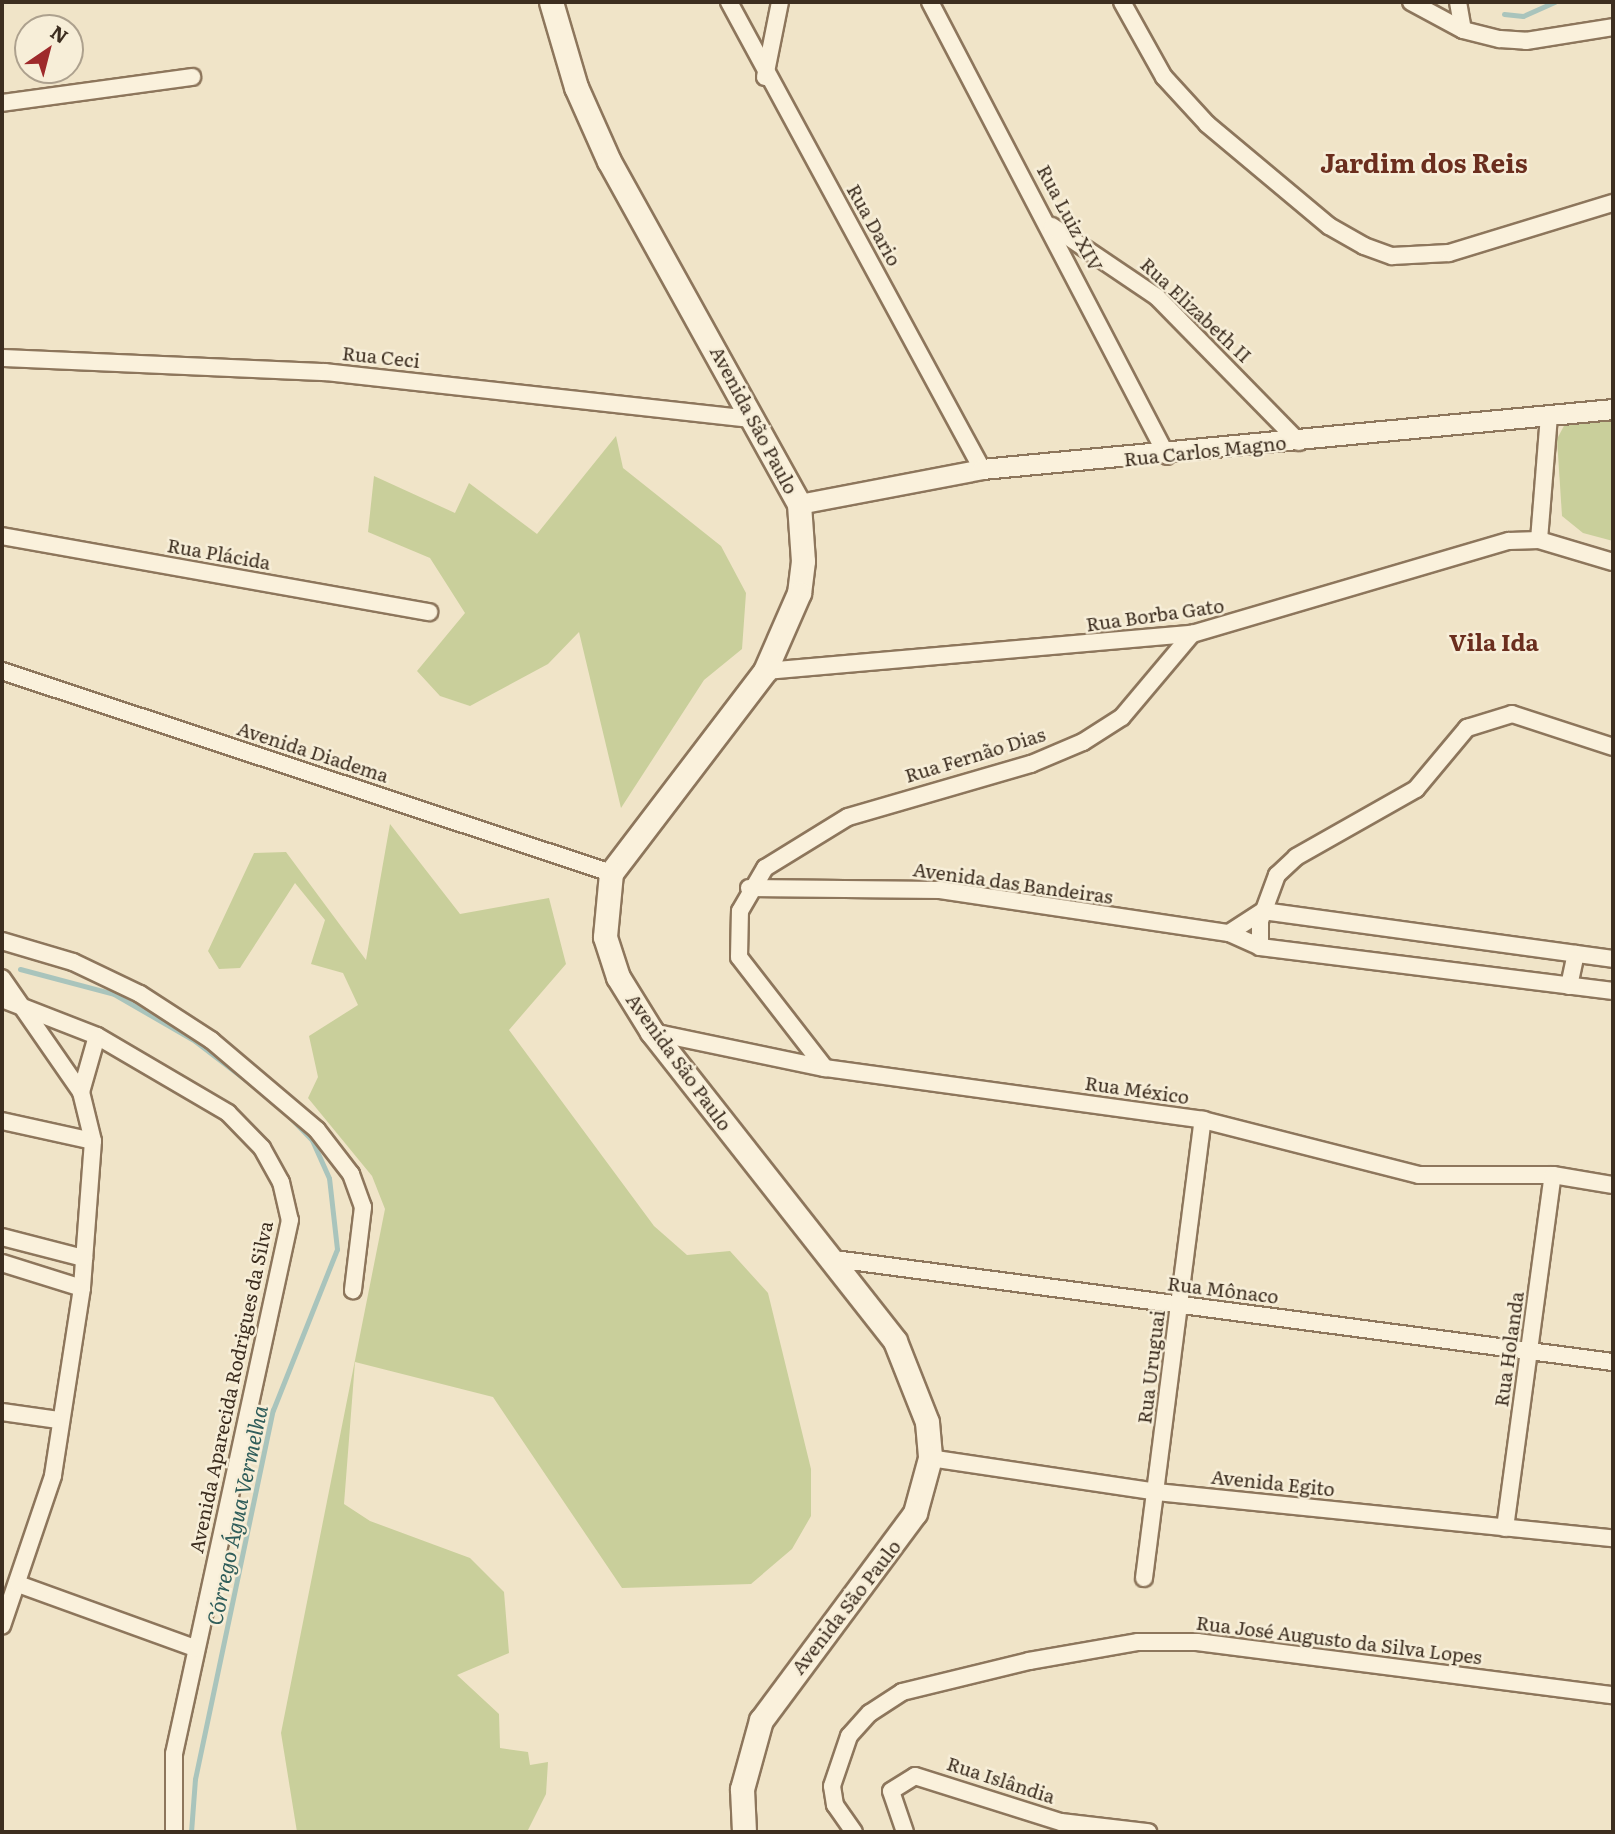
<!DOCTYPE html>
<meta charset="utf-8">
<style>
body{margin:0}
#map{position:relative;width:1615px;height:1834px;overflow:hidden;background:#f0e4c8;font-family:Literata,serif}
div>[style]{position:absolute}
.green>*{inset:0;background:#c9cf9b}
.stream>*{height:5px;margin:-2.5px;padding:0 2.5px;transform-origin:2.5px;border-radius:2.5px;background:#a9c4bc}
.roads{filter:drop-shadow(2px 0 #8d765c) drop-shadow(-2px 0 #8d765c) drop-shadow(0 2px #8d765c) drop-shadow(0 -2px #8d765c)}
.minor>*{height:16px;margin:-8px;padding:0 8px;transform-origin:8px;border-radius:8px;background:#faf1dc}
.tertiary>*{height:19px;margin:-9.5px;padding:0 9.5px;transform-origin:9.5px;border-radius:9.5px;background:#faf1dc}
.secondary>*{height:23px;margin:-11.5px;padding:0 11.5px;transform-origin:11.5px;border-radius:11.5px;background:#faf1dc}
span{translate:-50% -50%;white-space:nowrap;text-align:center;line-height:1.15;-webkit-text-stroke:5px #f7eed8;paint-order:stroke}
.street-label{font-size:19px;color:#3d2e20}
.water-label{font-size:21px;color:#2f5d5a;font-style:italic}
.quarter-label{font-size:23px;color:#6b2e1e;font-weight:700}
.district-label{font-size:26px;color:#6b2e1e;font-weight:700}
.frame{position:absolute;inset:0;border:4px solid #3d2e20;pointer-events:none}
.north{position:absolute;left:14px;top:14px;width:70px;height:70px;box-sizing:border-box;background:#f7eed8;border:2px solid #ada18e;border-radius:50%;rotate:35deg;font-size:19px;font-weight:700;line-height:28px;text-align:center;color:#3d2e20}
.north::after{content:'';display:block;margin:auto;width:24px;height:32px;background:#9e2a2b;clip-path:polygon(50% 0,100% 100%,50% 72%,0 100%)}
</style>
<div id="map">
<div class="green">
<i style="clip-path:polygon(1613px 415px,1613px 541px,1583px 533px,1562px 516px,1557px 439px,1566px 422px)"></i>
<i style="clip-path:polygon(616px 436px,623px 468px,721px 546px,746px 593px,742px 649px,704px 680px,621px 808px,579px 632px,548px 664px,470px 706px,440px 696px,417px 671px,465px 613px,430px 558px,368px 532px,374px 476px,455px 513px,469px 483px,537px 534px)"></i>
<i style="clip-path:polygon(390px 824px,460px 914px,549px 898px,566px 964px,509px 1030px,654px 1226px,687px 1255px,730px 1251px,768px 1293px,811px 1469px,811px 1516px,792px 1549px,751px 1584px,622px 1588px,493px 1397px,355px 1362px,344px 1504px,370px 1521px,470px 1558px,504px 1592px,509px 1653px,457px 1675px,499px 1714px,500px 1748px,528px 1752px,530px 1765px,548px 1762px,546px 1794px,527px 1832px,297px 1832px,281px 1733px,385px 1209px,372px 1176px,308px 1098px,318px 1077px,309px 1036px,358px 1005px,343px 973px,311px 964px,325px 920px,295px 883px,240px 968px,219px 969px,208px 951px,254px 853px,286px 852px,366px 960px)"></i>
</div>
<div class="stream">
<i style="left:1504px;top:14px;width:19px;rotate:6deg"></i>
<i style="left:1523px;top:16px;width:35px;rotate:-24deg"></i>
<i style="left:20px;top:969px;width:97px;rotate:14.9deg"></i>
<i style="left:114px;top:994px;width:94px;rotate:30.1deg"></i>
<i style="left:195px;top:1041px;width:76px;rotate:37.5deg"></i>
<i style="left:191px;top:1832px;width:53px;rotate:-85.7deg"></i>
<i style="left:195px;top:1779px;width:377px;rotate:-78.1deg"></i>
<i style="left:273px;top:1410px;width:173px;rotate:-68.3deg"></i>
<i style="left:337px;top:1249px;width:71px;rotate:-96.4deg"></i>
<i style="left:329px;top:1178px;width:42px;rotate:-114.1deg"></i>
<i style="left:312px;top:1140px;width:40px;rotate:-134deg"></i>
</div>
<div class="roads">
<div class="minor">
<i style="left:729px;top:2px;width:531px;rotate:61.55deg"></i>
<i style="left:930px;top:2px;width:512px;rotate:62.43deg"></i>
<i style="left:1122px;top:2px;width:86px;rotate:60.8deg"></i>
<i style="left:1164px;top:77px;width:64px;rotate:47.5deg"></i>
<i style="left:1207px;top:124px;width:159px;rotate:39.9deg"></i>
<i style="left:1329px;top:226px;width:40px;rotate:29.7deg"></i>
<i style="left:1364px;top:246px;width:30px;rotate:20deg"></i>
<i style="left:1392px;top:256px;width:57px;rotate:-3deg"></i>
<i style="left:1449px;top:253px;width:171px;rotate:-17deg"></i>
<i style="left:1411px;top:2px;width:59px;rotate:28.3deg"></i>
<i style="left:1463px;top:30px;width:38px;rotate:14deg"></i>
<i style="left:1500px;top:39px;width:26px;rotate:4deg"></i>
<i style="left:1526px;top:41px;width:88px;rotate:-9.1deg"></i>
<i style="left:1458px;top:2px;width:28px;rotate:80deg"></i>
<i style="left:765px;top:77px;width:76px;rotate:-78.7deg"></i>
<i style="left:2px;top:103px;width:192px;rotate:-7.8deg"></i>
<i style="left:1052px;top:226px;width:127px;rotate:34.1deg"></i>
<i style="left:1157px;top:297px;width:203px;rotate:45.6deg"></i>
<i style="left:2px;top:358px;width:323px;rotate:2.5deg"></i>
<i style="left:325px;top:372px;width:432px;rotate:6.3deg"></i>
<i style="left:2px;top:536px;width:434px;rotate:10.1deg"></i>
<i style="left:1539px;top:540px;width:124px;rotate:-85.4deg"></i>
<i style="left:2px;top:671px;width:642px;rotate:18.35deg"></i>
<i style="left:765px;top:671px;width:429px;rotate:-5deg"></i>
<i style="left:1192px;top:634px;width:330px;rotate:-16.4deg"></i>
<i style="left:1509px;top:541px;width:30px;rotate:-2deg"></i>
<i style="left:1539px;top:540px;width:77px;rotate:16.6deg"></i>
<i style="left:749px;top:888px;width:191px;rotate:0.6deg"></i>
<i style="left:940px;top:890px;width:292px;rotate:8.5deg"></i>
<i style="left:1229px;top:933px;width:34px;rotate:24deg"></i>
<i style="left:1260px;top:947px;width:356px;rotate:7.1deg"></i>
<i style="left:1229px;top:933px;width:40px;rotate:-32.9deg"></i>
<i style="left:1263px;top:911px;width:353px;rotate:7.8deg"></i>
<i style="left:2px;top:941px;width:74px;rotate:16.5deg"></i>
<i style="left:73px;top:962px;width:74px;rotate:25.5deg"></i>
<i style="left:140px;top:994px;width:85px;rotate:32.9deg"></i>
<i style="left:211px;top:1040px;width:139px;rotate:40.3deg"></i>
<i style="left:317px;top:1130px;width:56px;rotate:52.3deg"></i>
<i style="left:351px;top:1174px;width:35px;rotate:70deg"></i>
<i style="left:363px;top:1207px;width:84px;rotate:96.9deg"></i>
<i style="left:1260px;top:947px;width:26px;rotate:-90deg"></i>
<i style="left:1260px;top:921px;width:49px;rotate:-69.7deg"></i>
<i style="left:1277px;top:875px;width:26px;rotate:-43deg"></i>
<i style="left:1296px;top:857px;width:138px;rotate:-29.5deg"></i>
<i style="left:1416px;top:789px;width:80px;rotate:-50.1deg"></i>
<i style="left:1467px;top:728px;width:47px;rotate:-17.3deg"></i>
<i style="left:1512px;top:714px;width:106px;rotate:18.1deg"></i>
<i style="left:2px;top:978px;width:139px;rotate:55.3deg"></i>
<i style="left:81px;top:1092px;width:50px;rotate:76.2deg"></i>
<i style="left:93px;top:1141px;width:147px;rotate:94.3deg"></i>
<i style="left:82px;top:1288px;width:190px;rotate:98.8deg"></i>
<i style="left:53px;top:1476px;width:158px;rotate:108.8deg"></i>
<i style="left:1569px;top:986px;width:33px;rotate:-78deg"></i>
<i style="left:2px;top:999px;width:102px;rotate:21.3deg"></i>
<i style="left:97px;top:1036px;width:152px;rotate:30.4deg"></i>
<i style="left:228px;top:1113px;width:49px;rotate:45.8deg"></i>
<i style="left:262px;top:1148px;width:39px;rotate:61deg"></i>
<i style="left:281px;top:1182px;width:39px;rotate:77deg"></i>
<i style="left:290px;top:1220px;width:546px;rotate:102.26deg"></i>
<i style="left:174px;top:1754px;width:78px;rotate:90deg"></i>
<i style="left:652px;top:1032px;width:177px;rotate:11.8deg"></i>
<i style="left:825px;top:1068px;width:382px;rotate:7.8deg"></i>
<i style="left:1203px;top:1120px;width:223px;rotate:14.3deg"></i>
<i style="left:1419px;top:1175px;width:134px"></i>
<i style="left:1553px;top:1175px;width:61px;rotate:9.5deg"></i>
<i style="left:825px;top:1068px;width:140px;rotate:-127.8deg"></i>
<i style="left:739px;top:957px;width:46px;rotate:-88.8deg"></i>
<i style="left:740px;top:911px;width:50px;rotate:-59.8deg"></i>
<i style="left:765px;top:868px;width:97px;rotate:-31.6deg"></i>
<i style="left:848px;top:817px;width:191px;rotate:-16.2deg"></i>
<i style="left:1031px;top:764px;width:56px;rotate:-22.9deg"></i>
<i style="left:1083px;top:742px;width:46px;rotate:-32.7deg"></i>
<i style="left:1122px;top:717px;width:109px;rotate:-49.9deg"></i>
<i style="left:81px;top:1092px;width:58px;rotate:-74.1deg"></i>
<i style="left:2px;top:1121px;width:93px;rotate:12.4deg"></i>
<i style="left:2px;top:1237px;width:85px;rotate:14.4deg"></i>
<i style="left:827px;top:1258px;width:793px;rotate:7.54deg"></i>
<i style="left:2px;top:1263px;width:84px;rotate:17.4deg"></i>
<i style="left:2px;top:1412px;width:57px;rotate:8.1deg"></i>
<i style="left:930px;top:1458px;width:230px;rotate:8.5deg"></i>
<i style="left:1157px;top:1492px;width:458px;rotate:5.8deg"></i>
<i style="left:1505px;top:1528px;width:356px;rotate:-82.3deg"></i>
<i style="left:1144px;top:1578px;width:462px;rotate:-82.7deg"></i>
<i style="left:18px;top:1584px;width:188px;rotate:19.9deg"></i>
<i style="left:854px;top:1832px;width:33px;rotate:-125deg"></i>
<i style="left:835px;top:1805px;width:19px;rotate:-99deg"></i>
<i style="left:832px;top:1786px;width:53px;rotate:-71.2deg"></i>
<i style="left:849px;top:1736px;width:31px;rotate:-48deg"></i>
<i style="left:870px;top:1713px;width:38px;rotate:-33deg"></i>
<i style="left:902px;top:1692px;width:131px;rotate:-13.7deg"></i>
<i style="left:1029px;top:1661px;width:111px;rotate:-9.9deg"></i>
<i style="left:1138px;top:1642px;width:59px"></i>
<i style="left:1197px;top:1642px;width:419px;rotate:7.3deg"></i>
<i style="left:905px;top:1832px;width:43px;rotate:-108.9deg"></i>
<i style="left:891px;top:1791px;width:28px;rotate:-32deg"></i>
<i style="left:915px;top:1776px;width:153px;rotate:17.5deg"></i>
<i style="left:1061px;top:1822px;width:88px;rotate:6.6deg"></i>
</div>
<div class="tertiary">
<i style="left:799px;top:504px;width:186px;rotate:-10.8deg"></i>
<i style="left:982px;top:469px;width:634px;rotate:-5.43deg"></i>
</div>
<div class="secondary">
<i style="left:551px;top:2px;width:89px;rotate:73.6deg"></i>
<i style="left:576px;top:87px;width:81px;rotate:66deg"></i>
<i style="left:609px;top:161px;width:392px;rotate:61deg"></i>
<i style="left:799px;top:504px;width:57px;rotate:86deg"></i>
<i style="left:803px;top:561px;width:32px;rotate:97deg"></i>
<i style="left:799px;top:593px;width:85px;rotate:113.6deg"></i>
<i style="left:765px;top:671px;width:254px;rotate:127.3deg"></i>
<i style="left:611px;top:873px;width:64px;rotate:95.4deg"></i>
<i style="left:605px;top:937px;width:42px;rotate:72deg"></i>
<i style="left:618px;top:977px;width:65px;rotate:58.3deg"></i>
<i style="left:652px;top:1032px;width:393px;rotate:51.8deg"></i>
<i style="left:895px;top:1341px;width:87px;rotate:68.4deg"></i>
<i style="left:927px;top:1422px;width:36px;rotate:85deg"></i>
<i style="left:930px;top:1458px;width:57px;rotate:105.3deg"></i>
<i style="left:915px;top:1513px;width:258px;rotate:126.6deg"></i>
<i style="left:761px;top:1720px;width:72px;rotate:105.4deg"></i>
<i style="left:742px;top:1789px;width:43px;rotate:87.3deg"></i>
</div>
</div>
<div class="street-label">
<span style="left:1070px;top:218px;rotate:62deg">Rua Luiz XIV</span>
<span style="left:874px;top:225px;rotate:61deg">Rua Dario</span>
<span style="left:1196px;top:310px;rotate:43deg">Rua Elizabeth II</span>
<span style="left:381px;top:357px;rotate:6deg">Rua Ceci</span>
<span style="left:754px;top:420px;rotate:62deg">Avenida São Paulo</span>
<span style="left:1205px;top:451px;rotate:-6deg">Rua Carlos Magno</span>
<span style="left:219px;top:554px;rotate:10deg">Rua Plácida</span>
<span style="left:1155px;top:615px;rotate:-8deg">Rua Borba Gato</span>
<span style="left:313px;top:752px;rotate:18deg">Avenida Diadema</span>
<span style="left:975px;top:755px;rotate:-17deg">Rua Fernão Dias</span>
<span style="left:1013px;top:883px;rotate:8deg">Avenida das Bandeiras</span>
<span style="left:679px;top:1062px;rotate:54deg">Avenida São Paulo</span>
<span style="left:1137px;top:1090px;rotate:8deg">Rua México</span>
<span style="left:1223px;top:1290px;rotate:7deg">Rua Mônaco</span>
<span style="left:1509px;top:1349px;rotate:-82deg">Rua Holanda</span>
<span style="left:1151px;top:1367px;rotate:-83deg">Rua Uruguai</span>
<span style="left:231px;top:1387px;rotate:-78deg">Avenida Aparecida Rodrigues da Silva</span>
<span style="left:1273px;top:1483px;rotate:6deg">Avenida Egito</span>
<span style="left:846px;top:1607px;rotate:-52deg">Avenida São Paulo</span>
<span style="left:1339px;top:1640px;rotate:7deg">Rua José Augusto da Silva Lopes</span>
<span style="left:1001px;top:1780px;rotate:18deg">Rua Islândia</span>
</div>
<div class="water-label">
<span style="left:236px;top:1515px;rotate:-78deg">Córrego Água Vermelha</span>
</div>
<div class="quarter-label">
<span style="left:1494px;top:641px">Vila Ida</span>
</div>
<div class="district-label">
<span style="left:1424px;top:162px">Jardim dos Reis</span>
</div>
<div class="frame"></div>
<div class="north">N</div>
</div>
